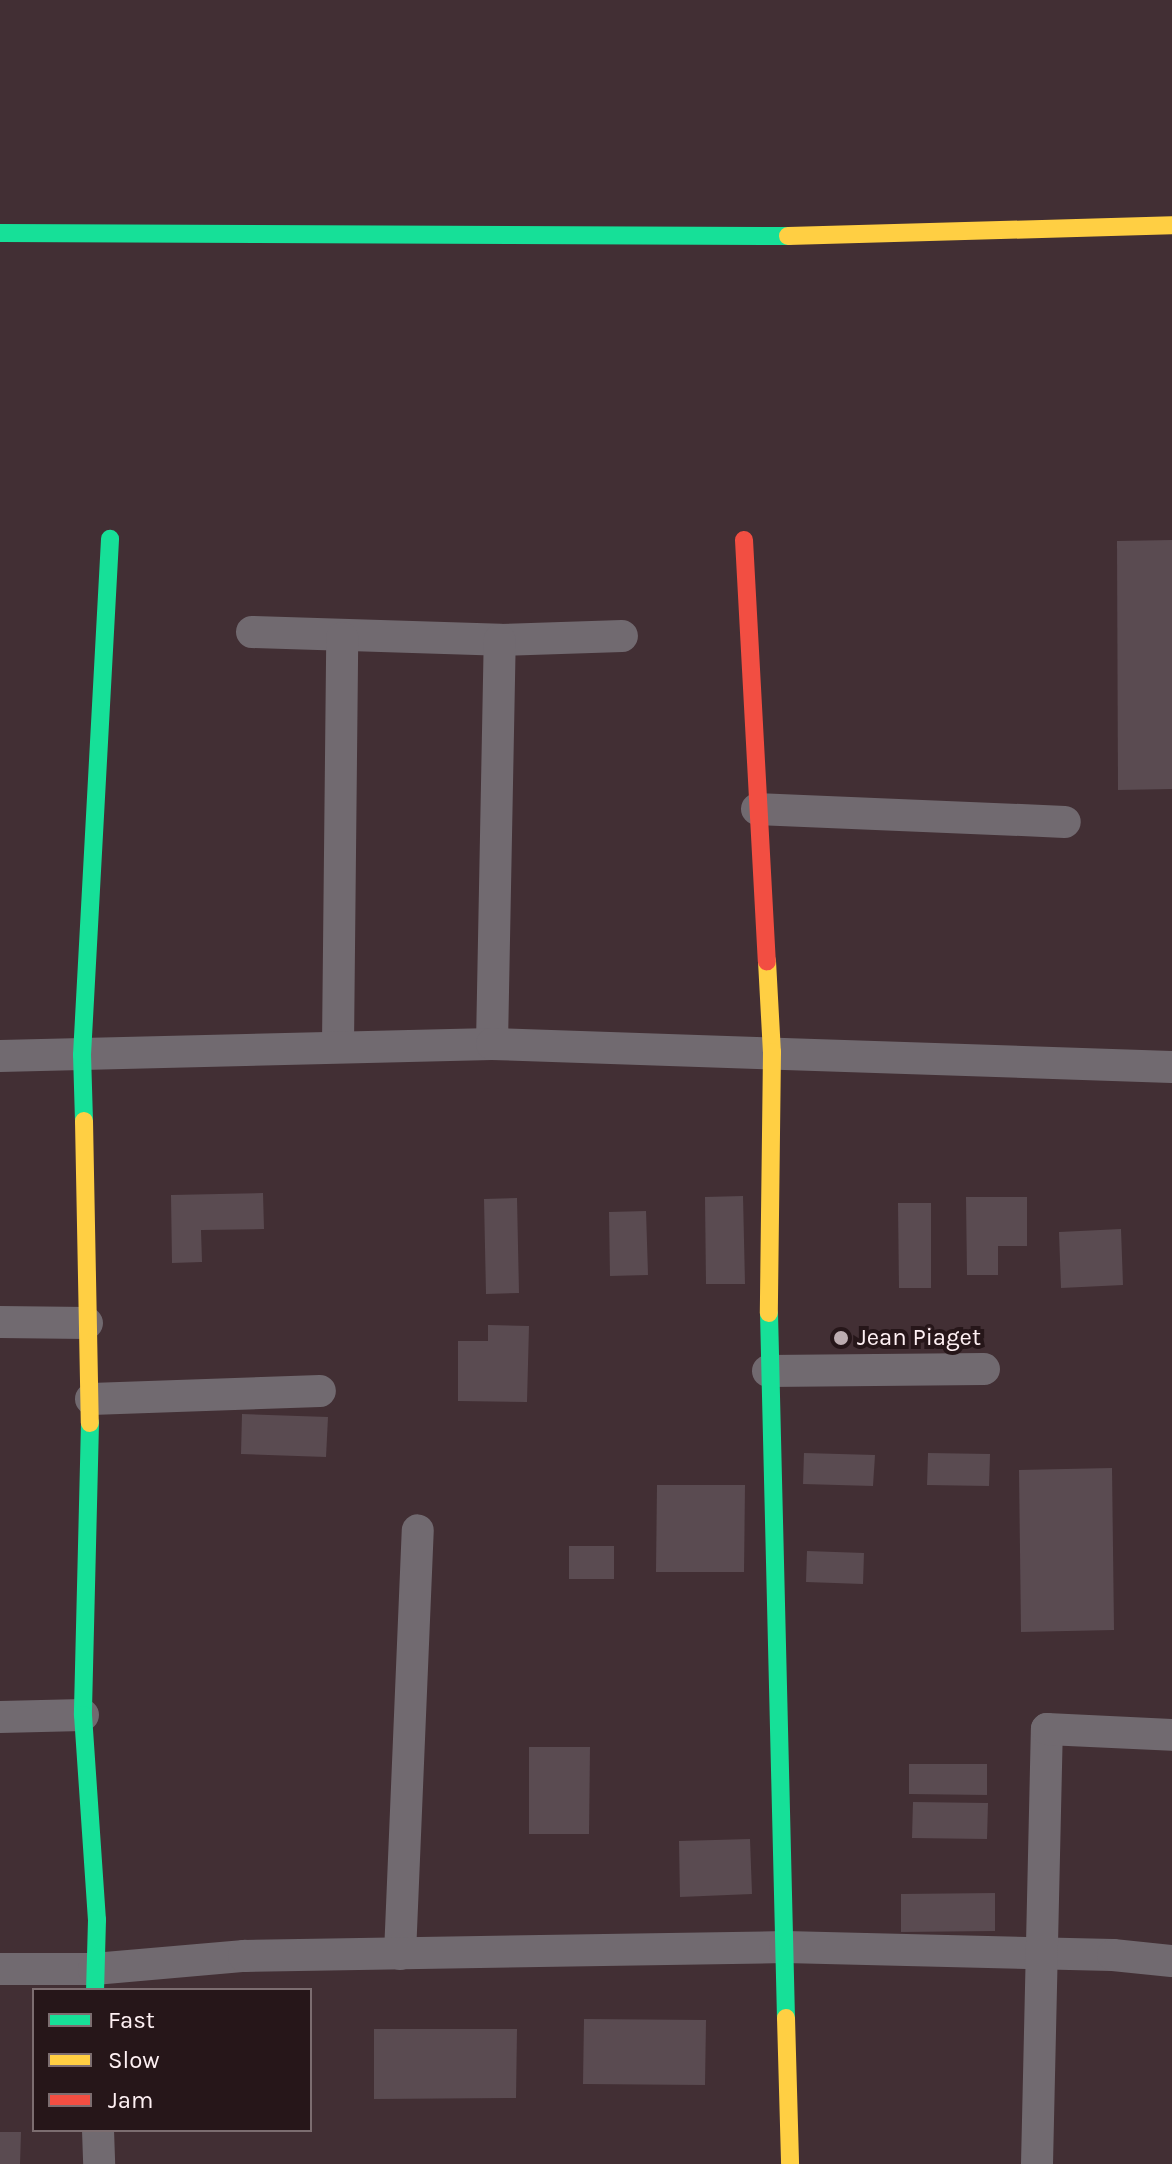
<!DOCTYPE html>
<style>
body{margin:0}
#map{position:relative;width:1172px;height:2164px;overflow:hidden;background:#422f34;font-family:Karla,sans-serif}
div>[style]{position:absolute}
.building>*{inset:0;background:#5a4b51}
.street>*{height:32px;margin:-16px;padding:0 16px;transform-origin:16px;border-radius:16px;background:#716a70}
.fast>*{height:18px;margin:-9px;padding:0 9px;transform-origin:9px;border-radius:9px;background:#16e098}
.slow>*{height:18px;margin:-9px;padding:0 9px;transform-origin:9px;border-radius:9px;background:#ffcf43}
.jam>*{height:18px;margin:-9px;padding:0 9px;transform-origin:9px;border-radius:9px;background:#f24e42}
.dots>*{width:22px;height:22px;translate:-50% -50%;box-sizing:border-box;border:4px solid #261619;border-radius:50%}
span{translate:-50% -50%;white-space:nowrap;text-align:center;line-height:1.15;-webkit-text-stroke:8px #261619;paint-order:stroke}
.poi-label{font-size:24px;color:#fef0f3}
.left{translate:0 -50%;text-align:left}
.legend{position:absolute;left:32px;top:1988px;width:280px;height:144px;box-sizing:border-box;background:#261619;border:2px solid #7c6d70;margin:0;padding:10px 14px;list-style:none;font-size:24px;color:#fef0f3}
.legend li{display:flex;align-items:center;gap:16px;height:40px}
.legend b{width:40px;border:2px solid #7c6d70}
</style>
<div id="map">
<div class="building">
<i style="clip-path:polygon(1172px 540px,1172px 789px,1118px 790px,1117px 541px)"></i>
<i style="clip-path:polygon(263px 1193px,264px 1229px,201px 1230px,202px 1262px,172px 1263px,171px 1195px)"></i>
<i style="clip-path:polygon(743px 1196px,745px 1284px,706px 1284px,705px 1197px)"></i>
<i style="clip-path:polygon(966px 1197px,1027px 1197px,1027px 1246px,998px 1246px,998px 1275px,967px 1275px)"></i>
<i style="clip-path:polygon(517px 1198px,519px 1293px,486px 1294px,484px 1199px)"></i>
<i style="clip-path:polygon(898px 1203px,931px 1203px,931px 1288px,899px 1288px)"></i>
<i style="clip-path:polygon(646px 1211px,648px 1275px,610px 1276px,609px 1212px)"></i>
<i style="clip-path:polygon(1121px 1229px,1123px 1285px,1061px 1288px,1059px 1232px)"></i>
<i style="clip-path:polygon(488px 1325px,529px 1326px,527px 1402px,458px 1401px,458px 1341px,488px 1341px)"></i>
<i style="clip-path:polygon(242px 1414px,328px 1417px,326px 1457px,241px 1454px)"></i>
<i style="clip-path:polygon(804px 1453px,875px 1455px,873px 1486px,803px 1484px)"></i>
<i style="clip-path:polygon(928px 1453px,990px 1454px,989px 1486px,927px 1485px)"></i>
<i style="clip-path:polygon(1112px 1468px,1114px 1630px,1021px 1632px,1019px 1470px)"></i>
<i style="clip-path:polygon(657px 1485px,745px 1485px,744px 1572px,656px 1572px)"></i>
<i style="clip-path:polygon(569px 1546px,614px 1546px,614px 1579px,569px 1579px)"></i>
<i style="clip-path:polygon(807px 1551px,864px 1553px,863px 1584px,806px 1582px)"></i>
<i style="clip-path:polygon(529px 1747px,590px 1747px,589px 1834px,529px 1834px)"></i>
<i style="clip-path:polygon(909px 1764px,987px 1764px,987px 1795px,909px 1794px)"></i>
<i style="clip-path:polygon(913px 1802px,988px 1803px,987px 1839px,912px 1838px)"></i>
<i style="clip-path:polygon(750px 1839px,752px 1894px,680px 1897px,679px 1841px)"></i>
<i style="clip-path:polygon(995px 1893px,995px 1931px,901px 1932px,901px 1894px)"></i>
<i style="clip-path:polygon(584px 2019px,706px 2020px,705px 2085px,583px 2084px)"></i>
<i style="clip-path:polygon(374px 2029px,517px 2029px,516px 2098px,374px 2099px)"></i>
<i style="clip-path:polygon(0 2132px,21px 2132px,20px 2164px,0 2164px)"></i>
</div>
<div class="street">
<i style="left:252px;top:632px;width:248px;rotate:1.8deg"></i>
<i style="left:500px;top:640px;width:122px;rotate:-1.9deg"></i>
<i style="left:757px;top:809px;width:308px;rotate:2.4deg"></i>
<i style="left:338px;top:1044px;width:406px;rotate:-89.4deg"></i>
<i style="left:492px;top:1044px;width:404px;rotate:-88.9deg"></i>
<i style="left:0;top:1056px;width:492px;rotate:-1.4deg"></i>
<i style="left:492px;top:1044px;width:680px;rotate:1.94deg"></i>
<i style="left:0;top:1322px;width:87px;rotate:0.7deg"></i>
<i style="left:768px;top:1371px;width:216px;rotate:-0.5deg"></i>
<i style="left:91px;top:1399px;width:229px;rotate:-2deg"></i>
<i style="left:0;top:1717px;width:83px;rotate:-1.4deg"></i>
<i style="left:400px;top:1954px;width:424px;rotate:-87.6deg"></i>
<i style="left:0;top:1969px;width:94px"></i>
<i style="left:94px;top:1969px;width:151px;rotate:-5deg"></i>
<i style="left:244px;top:1956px;width:541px;rotate:-0.95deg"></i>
<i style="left:785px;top:1947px;width:328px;rotate:1.4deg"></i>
<i style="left:1113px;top:1955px;width:59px;rotate:5.8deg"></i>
<i style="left:98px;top:2130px;width:34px;rotate:88deg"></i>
<i style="left:1037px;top:2164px;width:435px;rotate:-88.7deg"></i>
<i style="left:1047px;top:1729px;width:125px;rotate:2.7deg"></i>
</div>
<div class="fast">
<i style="left:0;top:233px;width:788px;rotate:0.22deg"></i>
<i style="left:84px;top:1121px;width:66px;rotate:-91.7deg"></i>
<i style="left:82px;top:1055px;width:517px;rotate:-86.89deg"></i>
<i style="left:769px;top:1313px;width:705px;rotate:88.62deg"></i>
<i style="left:90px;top:1423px;width:292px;rotate:91.4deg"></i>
<i style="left:83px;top:1715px;width:205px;rotate:86.1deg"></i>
<i style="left:97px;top:1920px;width:70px;rotate:91.6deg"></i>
</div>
<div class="slow">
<i style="left:788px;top:236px;width:384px;rotate:-1.6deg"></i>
<i style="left:767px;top:961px;width:91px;rotate:86.9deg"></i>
<i style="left:772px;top:1052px;width:261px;rotate:90.7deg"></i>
<i style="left:84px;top:1121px;width:302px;rotate:88.9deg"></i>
<i style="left:786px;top:2018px;width:146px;rotate:88.4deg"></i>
</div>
<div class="jam">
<i style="left:744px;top:540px;width:422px;rotate:86.9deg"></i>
</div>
<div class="dots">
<i style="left:841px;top:1338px;background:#bcacb0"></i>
</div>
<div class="poi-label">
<span class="left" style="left:857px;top:1338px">Jean Piaget</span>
</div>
<ul class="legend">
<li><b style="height:10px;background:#16e098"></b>Fast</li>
<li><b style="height:10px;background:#ffcf43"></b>Slow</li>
<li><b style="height:10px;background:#f24e42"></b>Jam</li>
</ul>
</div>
